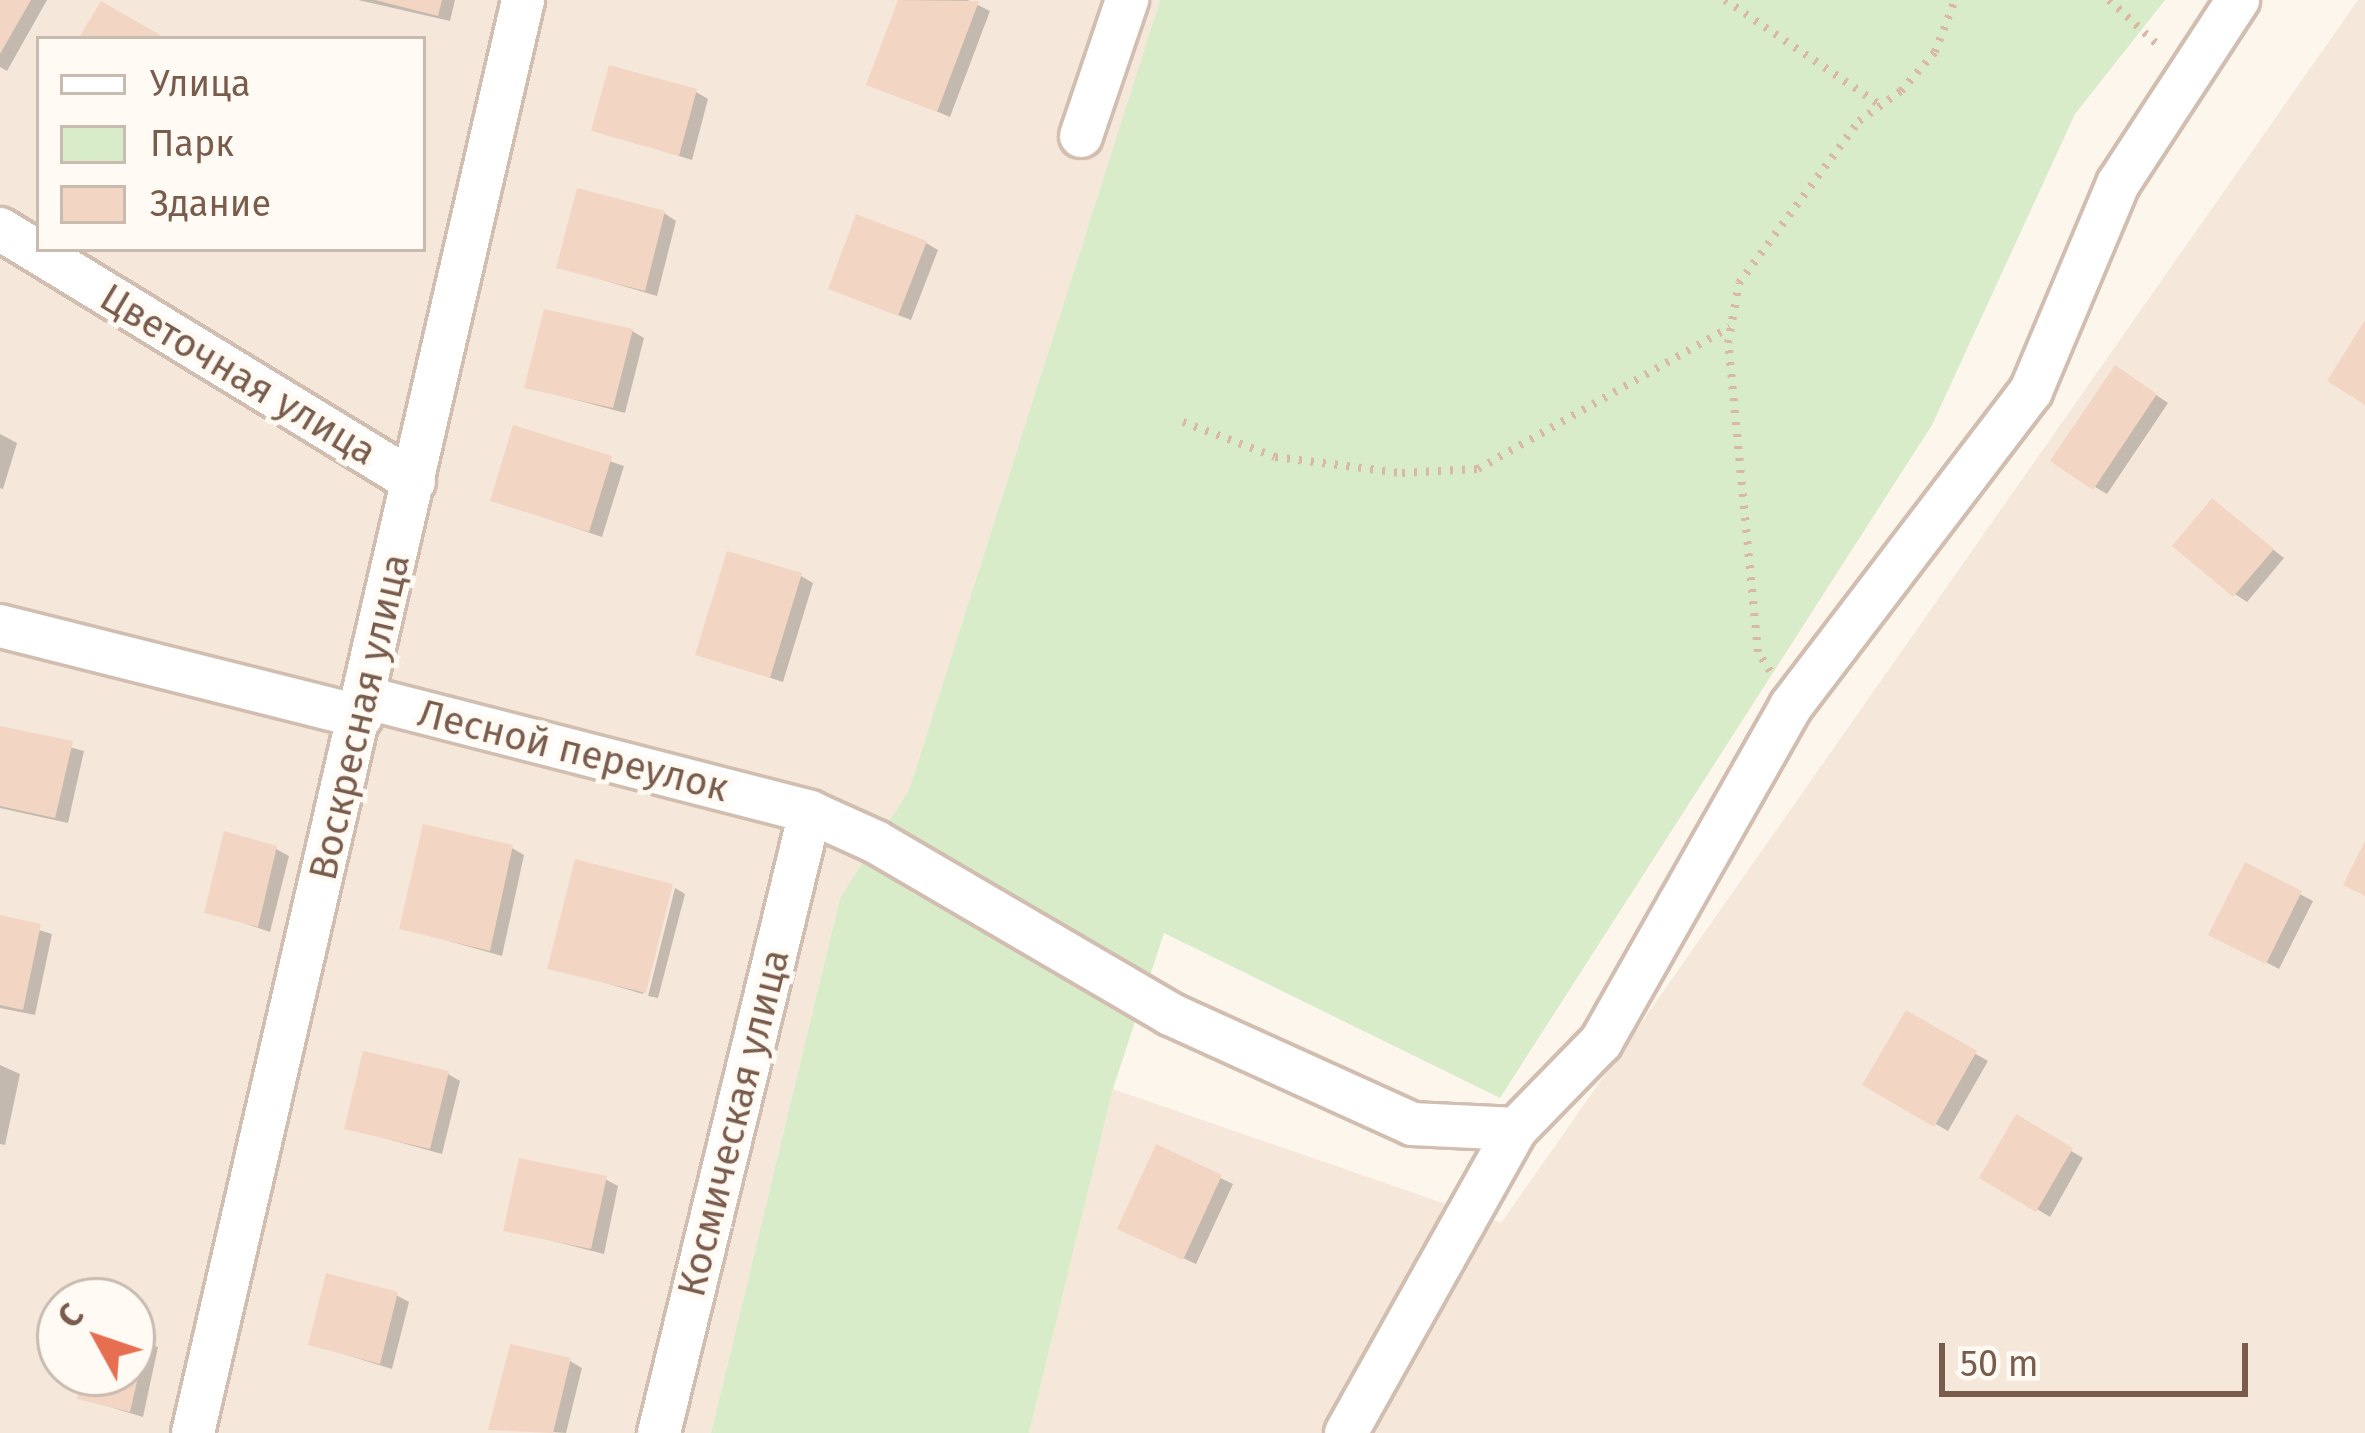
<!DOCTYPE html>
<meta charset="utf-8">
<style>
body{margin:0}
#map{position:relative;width:2365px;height:1433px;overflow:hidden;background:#fdf6ec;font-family:"Fira Sans",sans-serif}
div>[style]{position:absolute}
.residential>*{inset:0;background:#f5e8da}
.green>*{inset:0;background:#d8ecc9}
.shadow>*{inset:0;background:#0003}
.building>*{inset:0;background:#f3d5c3}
.path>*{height:8px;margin-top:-4px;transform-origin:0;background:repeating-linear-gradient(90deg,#d9b8a5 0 3px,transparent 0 12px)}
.roads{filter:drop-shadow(3px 0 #d1beb0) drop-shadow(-3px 0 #d1beb0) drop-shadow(0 3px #d1beb0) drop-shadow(0 -3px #d1beb0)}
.minor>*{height:42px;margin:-21px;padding:0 21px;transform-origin:21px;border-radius:21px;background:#fff}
span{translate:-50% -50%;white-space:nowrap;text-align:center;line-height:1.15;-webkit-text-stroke:10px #fffaf3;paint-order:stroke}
.street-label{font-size:39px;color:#7a5c4d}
.legend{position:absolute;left:36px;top:36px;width:390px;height:216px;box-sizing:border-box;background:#fffaf3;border:3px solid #cabbb1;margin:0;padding:15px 21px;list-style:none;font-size:36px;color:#7a5c4d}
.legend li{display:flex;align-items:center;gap:24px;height:60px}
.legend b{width:60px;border:3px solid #cabbb1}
.north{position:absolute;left:36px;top:1277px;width:120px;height:120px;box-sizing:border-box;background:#fffaf3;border:3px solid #cabbb1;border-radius:50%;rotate:310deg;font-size:33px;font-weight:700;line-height:48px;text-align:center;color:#7a5c4d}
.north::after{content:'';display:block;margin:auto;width:42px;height:54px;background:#e76f51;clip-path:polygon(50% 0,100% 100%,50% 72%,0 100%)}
.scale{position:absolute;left:1939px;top:1343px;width:309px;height:54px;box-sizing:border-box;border:6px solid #7a5c4d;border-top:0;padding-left:15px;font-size:36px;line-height:42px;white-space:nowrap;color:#7a5c4d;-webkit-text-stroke:9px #fffaf3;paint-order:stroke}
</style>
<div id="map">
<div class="residential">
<i style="clip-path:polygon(evenodd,0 0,1160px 0,909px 790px,840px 898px,711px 1433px,0 1433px,0 0,39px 39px,423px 39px,423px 249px,39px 249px,39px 39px,0 0,60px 1301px,132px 1301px,132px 1373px,60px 1373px,60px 1301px)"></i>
<i style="clip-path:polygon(2358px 0,2365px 0,2365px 1433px,1029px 1433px,1113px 1089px,1501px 1223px)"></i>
</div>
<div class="green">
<i style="clip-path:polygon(1160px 0,2165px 0,2075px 114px,1932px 425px,1500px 1098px,1164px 933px,1113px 1089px,1029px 1433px,711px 1433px,840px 898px,909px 790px)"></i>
</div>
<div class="shadow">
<i style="clip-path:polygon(0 0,47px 0,7px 71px,0 67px)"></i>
<i style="clip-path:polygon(358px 0,455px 0,450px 21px)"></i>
<i style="clip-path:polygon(901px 0,968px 0,990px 11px,950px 117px,870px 83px)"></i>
<i style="clip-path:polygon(696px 92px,708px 99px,692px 160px,595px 130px)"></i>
<i style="clip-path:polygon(664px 213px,676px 221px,657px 296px,559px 267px)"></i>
<i style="clip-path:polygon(926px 243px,938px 250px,911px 320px,844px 294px)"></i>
<i style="clip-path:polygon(632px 331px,644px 338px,625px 413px,528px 387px)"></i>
<i style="clip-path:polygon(2128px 376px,2168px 403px,2107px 494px,2095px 487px)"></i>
<i style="clip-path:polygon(515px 429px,624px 466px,602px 537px,493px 500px)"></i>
<i style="clip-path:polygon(0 434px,17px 443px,3px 489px,0 488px)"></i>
<i style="clip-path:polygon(2213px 502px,2284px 558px,2247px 602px,2235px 594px)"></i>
<i style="clip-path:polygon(801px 576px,813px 583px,783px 682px,699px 654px)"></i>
<i style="clip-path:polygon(0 729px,84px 751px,68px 823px,0 808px)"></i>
<i style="clip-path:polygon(512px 848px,524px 855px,502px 956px,403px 928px)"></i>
<i style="clip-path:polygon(276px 849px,289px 856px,270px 932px,208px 911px)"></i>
<i style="clip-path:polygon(2246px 866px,2313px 901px,2279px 969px,2212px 934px)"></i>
<i style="clip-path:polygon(670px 886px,643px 994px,551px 967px)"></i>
<i style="clip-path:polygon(675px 888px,685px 894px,658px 998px,648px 996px)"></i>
<i style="clip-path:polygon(0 918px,52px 934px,35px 1015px,0 1008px)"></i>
<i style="clip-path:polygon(1907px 1014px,1988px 1061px,1948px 1131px,1866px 1084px)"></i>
<i style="clip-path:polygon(0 1065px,20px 1074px,5px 1145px,0 1144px)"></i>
<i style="clip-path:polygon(448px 1074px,460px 1081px,442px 1154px,348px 1128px)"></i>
<i style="clip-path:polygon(2017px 1119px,2083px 1158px,2050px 1217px,1984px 1177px)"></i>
<i style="clip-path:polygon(1157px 1148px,1233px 1184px,1196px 1264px,1133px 1235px)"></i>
<i style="clip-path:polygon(605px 1179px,618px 1186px,604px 1254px,506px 1229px)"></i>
<i style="clip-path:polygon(396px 1295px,409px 1302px,392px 1369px,311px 1344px)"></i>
<i style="clip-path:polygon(132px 1337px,158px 1347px,143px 1417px,80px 1398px,86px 1373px,132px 1373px)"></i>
<i style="clip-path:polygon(570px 1361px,582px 1368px,566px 1433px,492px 1428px)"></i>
</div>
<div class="building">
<i style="clip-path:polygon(0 0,31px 0,0 54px)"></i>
<i style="clip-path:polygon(375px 0,442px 0,438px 16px)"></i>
<i style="clip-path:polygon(898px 0,979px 1px,937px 112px,866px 85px)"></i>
<i style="clip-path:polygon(101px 1px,162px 36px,160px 39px,78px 39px)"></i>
<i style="clip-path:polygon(609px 65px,697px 89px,679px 156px,591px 131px)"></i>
<i style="clip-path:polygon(577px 188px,665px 211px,645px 291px,556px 268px)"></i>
<i style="clip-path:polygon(856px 214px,927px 241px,898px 316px,828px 289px)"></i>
<i style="clip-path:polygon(544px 309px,633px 329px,613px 408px,524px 388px)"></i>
<i style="clip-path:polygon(2365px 320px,2365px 405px,2327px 381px)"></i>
<i style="clip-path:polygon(2115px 365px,2157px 394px,2093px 490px,2050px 461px)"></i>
<i style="clip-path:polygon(513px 425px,612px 456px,589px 532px,490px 501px)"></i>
<i style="clip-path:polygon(2212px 498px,2274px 549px,2233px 597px,2172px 546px)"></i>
<i style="clip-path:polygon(727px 551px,802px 573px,770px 678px,695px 655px)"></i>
<i style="clip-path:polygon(0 726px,73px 741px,55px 818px,0 806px)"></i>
<i style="clip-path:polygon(423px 824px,513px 845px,490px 951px,399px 929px)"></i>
<i style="clip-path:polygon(224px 831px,277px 846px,258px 927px,204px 913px)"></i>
<i style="clip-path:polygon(2365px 841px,2365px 896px,2343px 885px)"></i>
<i style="clip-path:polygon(575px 859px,673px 884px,646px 993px,547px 969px)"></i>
<i style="clip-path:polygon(2245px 862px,2302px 891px,2266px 964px,2208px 935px)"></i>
<i style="clip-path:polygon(0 915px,41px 924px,23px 1010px,0 1005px)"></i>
<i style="clip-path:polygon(1906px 1010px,1977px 1051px,1934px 1127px,1862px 1085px)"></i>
<i style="clip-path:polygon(363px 1051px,449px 1071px,430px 1149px,344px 1129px)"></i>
<i style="clip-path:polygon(2016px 1114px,2073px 1148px,2036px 1212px,1979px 1178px)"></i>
<i style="clip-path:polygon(1156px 1144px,1222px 1175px,1183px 1260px,1117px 1229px)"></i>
<i style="clip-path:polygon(519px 1158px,607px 1176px,591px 1249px,503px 1231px)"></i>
<i style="clip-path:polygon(326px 1273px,398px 1292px,380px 1364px,308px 1345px)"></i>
<i style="clip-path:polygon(132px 1334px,147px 1338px,130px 1412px,77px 1399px,83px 1373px,132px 1373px)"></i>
<i style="clip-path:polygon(510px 1344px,571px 1358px,553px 1433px,488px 1430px)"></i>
</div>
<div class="path">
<i style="left:1725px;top:0;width:187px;rotate:34.1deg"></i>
<i style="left:2109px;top:0;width:71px;rotate:42.7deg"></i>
<i style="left:1183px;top:422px;width:98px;rotate:20.8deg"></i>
<i style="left:1275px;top:457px;width:128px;rotate:7.2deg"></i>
<i style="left:1402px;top:473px;width:76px;rotate:-3deg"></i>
<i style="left:1478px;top:469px;width:289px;rotate:-29.4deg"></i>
<i style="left:1770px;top:671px;width:22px;rotate:-122deg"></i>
<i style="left:1758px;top:652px;width:310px;rotate:-95.5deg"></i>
<i style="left:1728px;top:343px;width:61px;rotate:-79.6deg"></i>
<i style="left:1739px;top:283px;width:202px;rotate:-53.5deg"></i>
<i style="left:1859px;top:121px;width:52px;rotate:-35.5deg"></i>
<i style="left:1901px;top:91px;width:52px;rotate:-48.9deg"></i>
<i style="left:1935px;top:52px;width:56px;rotate:-69deg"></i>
</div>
<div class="roads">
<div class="minor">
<i style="left:1081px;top:136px;width:144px;rotate:-71.3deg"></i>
<i style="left:0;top:229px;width:485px;rotate:31.4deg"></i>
<i style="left:0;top:626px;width:372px;rotate:14.1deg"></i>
<i style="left:361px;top:717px;width:20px;rotate:-72deg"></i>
<i style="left:367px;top:698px;width:457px;rotate:14.4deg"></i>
<i style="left:810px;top:812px;width:72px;rotate:24.4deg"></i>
<i style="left:876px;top:842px;width:341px;rotate:30.3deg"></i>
<i style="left:1170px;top:1014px;width:266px;rotate:24.4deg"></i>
<i style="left:1412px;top:1124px;width:104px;rotate:2.8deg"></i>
<i style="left:1516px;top:1129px;width:122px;rotate:-45.7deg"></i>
<i style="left:1601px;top:1042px;width:386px;rotate:-60.5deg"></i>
<i style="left:1791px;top:706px;width:396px;rotate:-52.7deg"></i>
<i style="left:2031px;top:391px;width:225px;rotate:-67.2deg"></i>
<i style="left:2118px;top:184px;width:220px;rotate:-56.9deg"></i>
<i style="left:193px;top:1433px;width:1471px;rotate:-77.03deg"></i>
<i style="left:659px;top:1433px;width:639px;rotate:-76.33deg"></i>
<i style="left:1346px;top:1433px;width:348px;rotate:-60.8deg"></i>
</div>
</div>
<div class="street-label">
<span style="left:238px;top:375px;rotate:31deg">Цветочная улица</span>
<span style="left:360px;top:717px;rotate:-77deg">Воскресная улица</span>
<span style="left:573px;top:751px;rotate:14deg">Лесной переулок</span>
<span style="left:734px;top:1123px;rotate:-76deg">Космическая улица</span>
</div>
<ul class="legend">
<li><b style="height:15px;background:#fff"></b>Улица</li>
<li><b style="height:33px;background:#d8ecc9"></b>Парк</li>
<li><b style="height:33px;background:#f3d5c3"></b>Здание</li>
</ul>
<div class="north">С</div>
<div class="scale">50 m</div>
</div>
